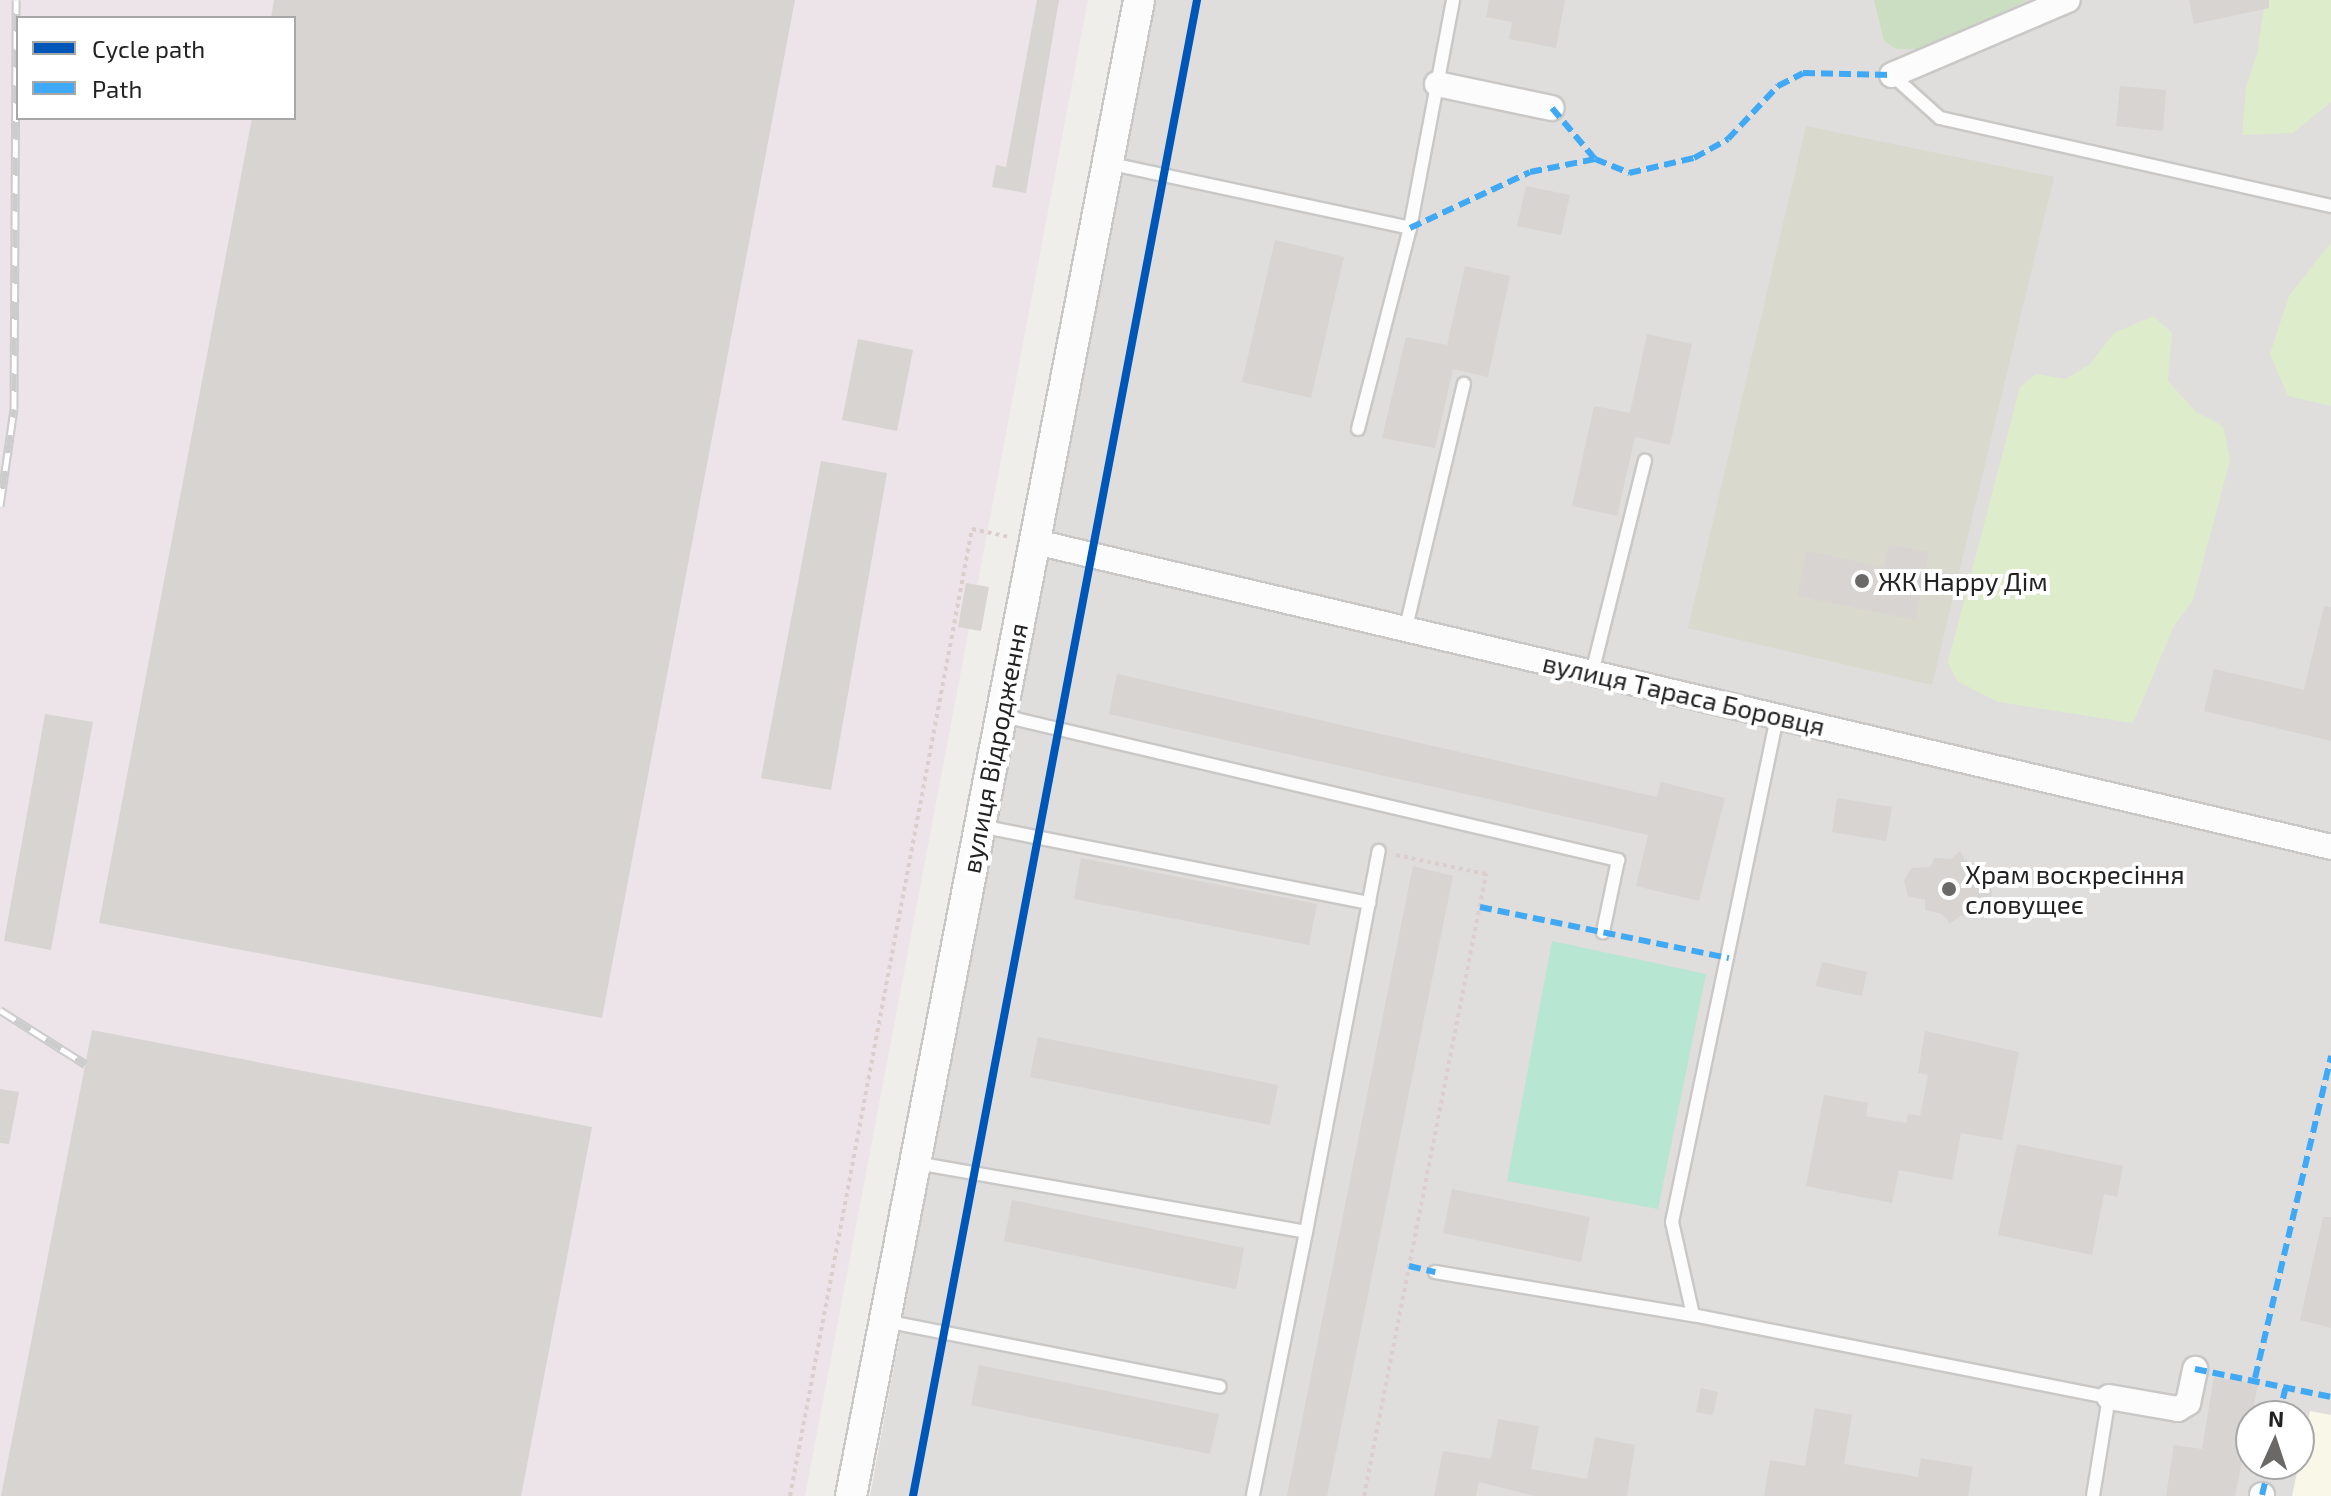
<!DOCTYPE html>
<meta charset="utf-8">
<style>
body{margin:0}
#map{position:relative;width:2331px;height:1496px;overflow:hidden;background:#f0eeeb;font-family:"Exo 2",sans-serif}
div>[style]{position:absolute}
.residential>*{inset:0;background:#dfdedc}
.industrial>*{inset:0;background:#ede4e9}
.education>*{inset:0;background:#f8f7e8}
.construction>*{inset:0;background:#d9d9cd}
.grass>*{inset:0;background:#ddeccb}
.forest>*{inset:0;background:#cbdec1}
.pitch>*{inset:0;background:#b7e6d2}
.building>*{inset:0;background:#d7d4d2}
.path>*{height:4px;margin-top:-2px;transform-origin:0;background:repeating-linear-gradient(90deg,#dccecd 0 4px,transparent 0 8px)}
.roads{filter:drop-shadow(2px 0 #c9c8c7) drop-shadow(-2px 0 #c9c8c7) drop-shadow(0 2px #c9c8c7) drop-shadow(0 -2px #c9c8c7)}
.service>*{height:12px;margin:-6px;padding:0 6px;transform-origin:6px;border-radius:6px;background:#fdfcfc}
.minor>*{height:24px;margin:-12px;padding:0 12px;transform-origin:12px;border-radius:12px;background:#fdfcfc}
.tertiary>*{height:30px;margin:-15px;padding:0 15px;transform-origin:15px;border-radius:15px;background:#fdfcfc}
.rail>*{height:9px;margin-top:-4.5px;transform-origin:0;background:repeating-linear-gradient(90deg,#fff 0 18px,#ccc 0 36px);box-sizing:border-box;border-block:2px solid #ccc}
.quiet>*{height:6px;margin-top:-3px;transform-origin:0;background:repeating-linear-gradient(90deg,#3fa9f5 0 12px,transparent 0 18px)}
.cycleway>*{height:8px;margin:-4px;padding:0 4px;transform-origin:4px;border-radius:4px;background:#0057b8}
.dots>*{width:22px;height:22px;translate:-50% -50%;box-sizing:border-box;border:4px solid #fff;border-radius:50%}
span{translate:-50% -50%;white-space:nowrap;text-align:center;line-height:1.15;-webkit-text-stroke:8px #fff;paint-order:stroke}
.poi-label{font-size:26px;color:#222}
.left{translate:0 -50%;text-align:left}
.street-label{font-size:26px;color:#222}
.legend{position:absolute;left:16px;top:16px;width:280px;height:104px;box-sizing:border-box;background:#fff;border:2px solid #a7a7a7;margin:0;padding:10px 14px;list-style:none;font-size:24px;color:#222}
.legend li{display:flex;align-items:center;gap:16px;height:40px}
.legend b{width:40px;border:2px solid #a7a7a7}
.north{position:absolute;left:2235px;top:1400px;width:80px;height:80px;box-sizing:border-box;background:#fff;border:2px solid #a7a7a7;border-radius:50%;rotate:3deg;font-size:22px;font-weight:700;line-height:32px;text-align:center;color:#222}
.north::after{content:'';display:block;margin:auto;width:28px;height:36px;background:#6a6968;clip-path:polygon(50% 0,100% 100%,50% 72%,0 100%)}
</style>
<div id="map">
<div class="residential">
<i style="clip-path:polygon(evenodd,1147px 0,2331px 0,2331px 1496px,870px 1496px,1147px 0,2251px 1416px,2299px 1416px,2299px 1464px,2251px 1464px,2251px 1416px)"></i>
</div>
<div class="industrial">
<i style="clip-path:polygon(evenodd,0 0,1088px 0,805px 1496px,0 1496px,0 0,18px 18px,294px 18px,294px 118px,18px 118px,18px 18px)"></i>
</div>
<div class="education">
<i style="clip-path:polygon(2310px 1411px,2331px 1415px,2331px 1496px,2292px 1496px)"></i>
</div>
<div class="construction">
<i style="clip-path:polygon(1806px 126px,2054px 177px,1932px 685px,1688px 628px)"></i>
</div>
<div class="grass">
<i style="clip-path:polygon(2265px 0,2331px 0,2331px 102px,2293px 133px,2242px 135px,2246px 87px,2257px 54px)"></i>
<i style="clip-path:polygon(2331px 242px,2331px 406px,2288px 396px,2270px 354px,2289px 296px)"></i>
<i style="clip-path:polygon(2153px 316px,2172px 333px,2168px 381px,2196px 412px,2223px 426px,2230px 460px,2193px 600px,2174px 626px,2133px 723px,1998px 702px,1957px 681px,1948px 662px,2020px 387px,2036px 374px,2066px 379px,2090px 364px,2114px 333px)"></i>
</div>
<div class="forest">
<i style="clip-path:polygon(1874px 0,2028px 0,1929px 49px,1896px 49px,1884px 41px)"></i>
</div>
<div class="pitch">
<i style="clip-path:polygon(1552px 941px,1706px 974px,1658px 1209px,1507px 1181px)"></i>
</div>
<div class="building">
<i style="clip-path:polygon(274px 0,795px 0,602px 1018px,99px 923px,252px 118px,294px 118px,294px 18px,271px 18px)"></i>
<i style="clip-path:polygon(1037px 0,1059px 0,1026px 193px,992px 187px,996px 165px,1006px 167px)"></i>
<i style="clip-path:polygon(1489px 0,1565px 0,1556px 48px,1509px 39px,1512px 22px,1486px 17px)"></i>
<i style="clip-path:polygon(2189px 0,2269px 0,2269px 8px,2194px 24px)"></i>
<i style="clip-path:polygon(2120px 86px,2166px 90px,2163px 131px,2116px 126px)"></i>
<i style="clip-path:polygon(1526px 186px,1570px 195px,1561px 235px,1517px 226px)"></i>
<i style="clip-path:polygon(1275px 240px,1344px 257px,1311px 398px,1242px 382px)"></i>
<i style="clip-path:polygon(1465px 266px,1510px 276px,1488px 377px,1453px 369px,1435px 448px,1382px 438px,1406px 337px,1447px 345px)"></i>
<i style="clip-path:polygon(1647px 334px,1692px 344px,1670px 445px,1635px 437px,1617px 516px,1572px 506px,1594px 406px,1630px 413px)"></i>
<i style="clip-path:polygon(858px 339px,913px 350px,897px 431px,842px 420px)"></i>
<i style="clip-path:polygon(821px 461px,887px 473px,831px 790px,761px 778px)"></i>
<i style="clip-path:polygon(1889px 544px,1929px 552px,1915px 620px,1797px 596px,1807px 551px,1884px 567px)"></i>
<i style="clip-path:polygon(966px 583px,989px 587px,981px 631px,958px 627px)"></i>
<i style="clip-path:polygon(2324px 606px,2331px 607px,2331px 741px,2204px 711px,2214px 669px,2304px 690px)"></i>
<i style="clip-path:polygon(1117px 674px,1657px 797px,1661px 782px,1725px 798px,1699px 901px,1636px 886px,1648px 835px,1109px 714px)"></i>
<i style="clip-path:polygon(45px 714px,93px 722px,51px 950px,4px 941px)"></i>
<i style="clip-path:polygon(1837px 798px,1892px 807px,1886px 841px,1832px 832px)"></i>
<i style="clip-path:polygon(1960px 851px,1966px 861px,1983px 866px,1979px 882px,1991px 884px,1992px 895px,1987px 908px,1976px 907px,1974px 918px,1961px 915px,1950px 924px,1942px 914px,1925px 910px,1925px 900px,1908px 896px,1904px 880px,1912px 868px,1931px 867px,1934px 858px,1951px 859px)"></i>
<i style="clip-path:polygon(1081px 858px,1317px 904px,1309px 945px,1074px 899px)"></i>
<i style="clip-path:polygon(1413px 866px,1453px 876px,1327px 1496px,1287px 1496px)"></i>
<i style="clip-path:polygon(1822px 962px,1867px 972px,1862px 996px,1816px 986px)"></i>
<i style="clip-path:polygon(92px 1030px,592px 1127px,521px 1496px,1px 1496px)"></i>
<i style="clip-path:polygon(1925px 1031px,2019px 1052px,2002px 1140px,1961px 1133px,1952px 1180px,1899px 1170px,1892px 1203px,1806px 1186px,1824px 1095px,1868px 1103px,1866px 1116px,1906px 1123px,1908px 1114px,1920px 1116px,1928px 1075px,1918px 1073px)"></i>
<i style="clip-path:polygon(1038px 1037px,1278px 1085px,1270px 1125px,1030px 1077px)"></i>
<i style="clip-path:polygon(0 1089px,19px 1092px,9px 1144px,0 1143px)"></i>
<i style="clip-path:polygon(2017px 1144px,2123px 1166px,2117px 1197px,2104px 1194px,2092px 1255px,1998px 1235px)"></i>
<i style="clip-path:polygon(1452px 1189px,1590px 1217px,1581px 1262px,1443px 1233px)"></i>
<i style="clip-path:polygon(1012px 1200px,1244px 1248px,1236px 1289px,1004px 1241px)"></i>
<i style="clip-path:polygon(2323px 1217px,2331px 1217px,2331px 1328px,2300px 1320px)"></i>
<i style="clip-path:polygon(979px 1365px,1219px 1414px,1210px 1454px,971px 1405px)"></i>
<i style="clip-path:polygon(2214px 1377px,2258px 1384px,2235px 1496px,2166px 1496px,2174px 1445px,2202px 1449px)"></i>
<i style="clip-path:polygon(1701px 1388px,1718px 1392px,1713px 1415px,1696px 1412px)"></i>
<i style="clip-path:polygon(1815px 1408px,1852px 1415px,1844px 1464px,1918px 1477px,1921px 1458px,1973px 1467px,1968px 1496px,1764px 1496px,1770px 1460px,1805px 1466px)"></i>
<i style="clip-path:polygon(1498px 1419px,1539px 1426px,1531px 1469px,1587px 1479px,1595px 1437px,1635px 1445px,1627px 1496px,1534px 1496px,1479px 1482px,1476px 1496px,1434px 1496px,1443px 1451px,1491px 1459px)"></i>
</div>
<div class="path">
<i style="left:790px;top:1496px;width:984px;rotate:-79.34deg"></i>
<i style="left:972px;top:529px;width:38px;rotate:12deg"></i>
<i style="left:1364px;top:1496px;width:634px;rotate:-78.9deg"></i>
<i style="left:1486px;top:874px;width:92px;rotate:-168.1deg"></i>
</div>
<div class="roads">
<div class="service">
<i style="left:1892px;top:75px;width:64px;rotate:41.9deg"></i>
<i style="left:1940px;top:118px;width:401px;rotate:12.7deg"></i>
<i style="left:1107px;top:163px;width:310px;rotate:12.1deg"></i>
<i style="left:1358px;top:429px;width:208px;rotate:-75.5deg"></i>
<i style="left:1410px;top:228px;width:232px;rotate:-79.3deg"></i>
<i style="left:1406px;top:627px;width:250px;rotate:-76.6deg"></i>
<i style="left:1592px;top:673px;width:219px;rotate:-76deg"></i>
<i style="left:1003px;top:716px;width:632px;rotate:13.18deg"></i>
<i style="left:1618px;top:860px;width:74px;rotate:101.8deg"></i>
<i style="left:980px;top:826px;width:397px;rotate:11.2deg"></i>
<i style="left:916px;top:1163px;width:396px;rotate:10deg"></i>
<i style="left:1306px;top:1232px;width:269px;rotate:101.4deg"></i>
<i style="left:1306px;top:1232px;width:388px;rotate:-79.2deg"></i>
<i style="left:1435px;top:1272px;width:262px;rotate:9.5deg"></i>
<i style="left:1693px;top:1315px;width:424px;rotate:11.2deg"></i>
<i style="left:2109px;top:1397px;width:100px;rotate:99.2deg"></i>
<i style="left:1693px;top:1315px;width:95px;rotate:-102.7deg"></i>
<i style="left:1672px;top:1222px;width:516px;rotate:-78.25deg"></i>
<i style="left:885px;top:1321px;width:341px;rotate:11.1deg"></i>
</div>
<div class="minor">
<i style="left:1892px;top:75px;width:191px;rotate:-23.1deg"></i>
<i style="left:1437px;top:84px;width:117px;rotate:11.8deg"></i>
<i style="left:1036px;top:542px;width:1330px;rotate:13.25deg"></i>
<i style="left:2109px;top:1397px;width:70px;rotate:9.9deg"></i>
<i style="left:2178px;top:1409px;width:12px;rotate:-31deg"></i>
<i style="left:2188px;top:1403px;width:35px;rotate:-78deg"></i>
<i style="left:2262px;top:1496px;width:1px;rotate:-90deg"></i>
</div>
<div class="tertiary">
<i style="left:851px;top:1496px;width:1523px;rotate:-79.1deg"></i>
</div>
</div>
<div class="rail">
<i style="left:0;top:506px;width:98px;rotate:-81.8deg"></i>
<i style="left:14px;top:409px;width:409px;rotate:-89.7deg"></i>
<i style="left:0;top:1010px;width:101px;rotate:32.4deg"></i>
</div>
<div class="quiet">
<i style="left:1552px;top:108px;width:67px;rotate:49.9deg"></i>
<i style="left:1595px;top:159px;width:37px;rotate:22deg"></i>
<i style="left:1629px;top:173px;width:67px;rotate:-13deg"></i>
<i style="left:1694px;top:158px;width:39px;rotate:-29deg"></i>
<i style="left:1728px;top:139px;width:73px;rotate:-46.7deg"></i>
<i style="left:1778px;top:86px;width:28px;rotate:-27deg"></i>
<i style="left:1803px;top:73px;width:89px;rotate:1.3deg"></i>
<i style="left:1410px;top:228px;width:132px;rotate:-25deg"></i>
<i style="left:1530px;top:172px;width:66px;rotate:-11.3deg"></i>
<i style="left:1480px;top:907px;width:254px;rotate:11.6deg"></i>
<i style="left:1409px;top:1266px;width:27px;rotate:13deg"></i>
<i style="left:2195px;top:1369px;width:139px;rotate:11.6deg"></i>
<i style="left:2255px;top:1378px;width:331px;rotate:-76.7deg"></i>
<i style="left:2279px;top:1416px;width:28px;rotate:-77deg"></i>
<i style="left:2262px;top:1495px;width:32px;rotate:-76deg"></i>
</div>
<div class="cycleway">
<i style="left:913px;top:1496px;width:1523px;rotate:-79.25deg"></i>
</div>
<div class="dots">
<i style="left:1862px;top:581px;background:#6a6968"></i>
<i style="left:1949px;top:889px;background:#6a6968"></i>
</div>
<div class="poi-label">
<span class="left" style="left:1878px;top:581px">ЖК Happy Дім</span>
<span class="left" style="left:1965px;top:889px">Храм воскресіння<br>словущеє</span>
</div>
<div class="street-label">
<span style="left:1684px;top:694px;rotate:13deg">вулиця Тараса Боровця</span>
<span style="left:994px;top:748px;rotate:-79deg">вулиця Відродження</span>
</div>
<ul class="legend">
<li><b style="height:10px;background:#0057b8"></b>Cycle path</li>
<li><b style="height:10px;background:#3fa9f5"></b>Path</li>
</ul>
<div class="north">N</div>
</div>
